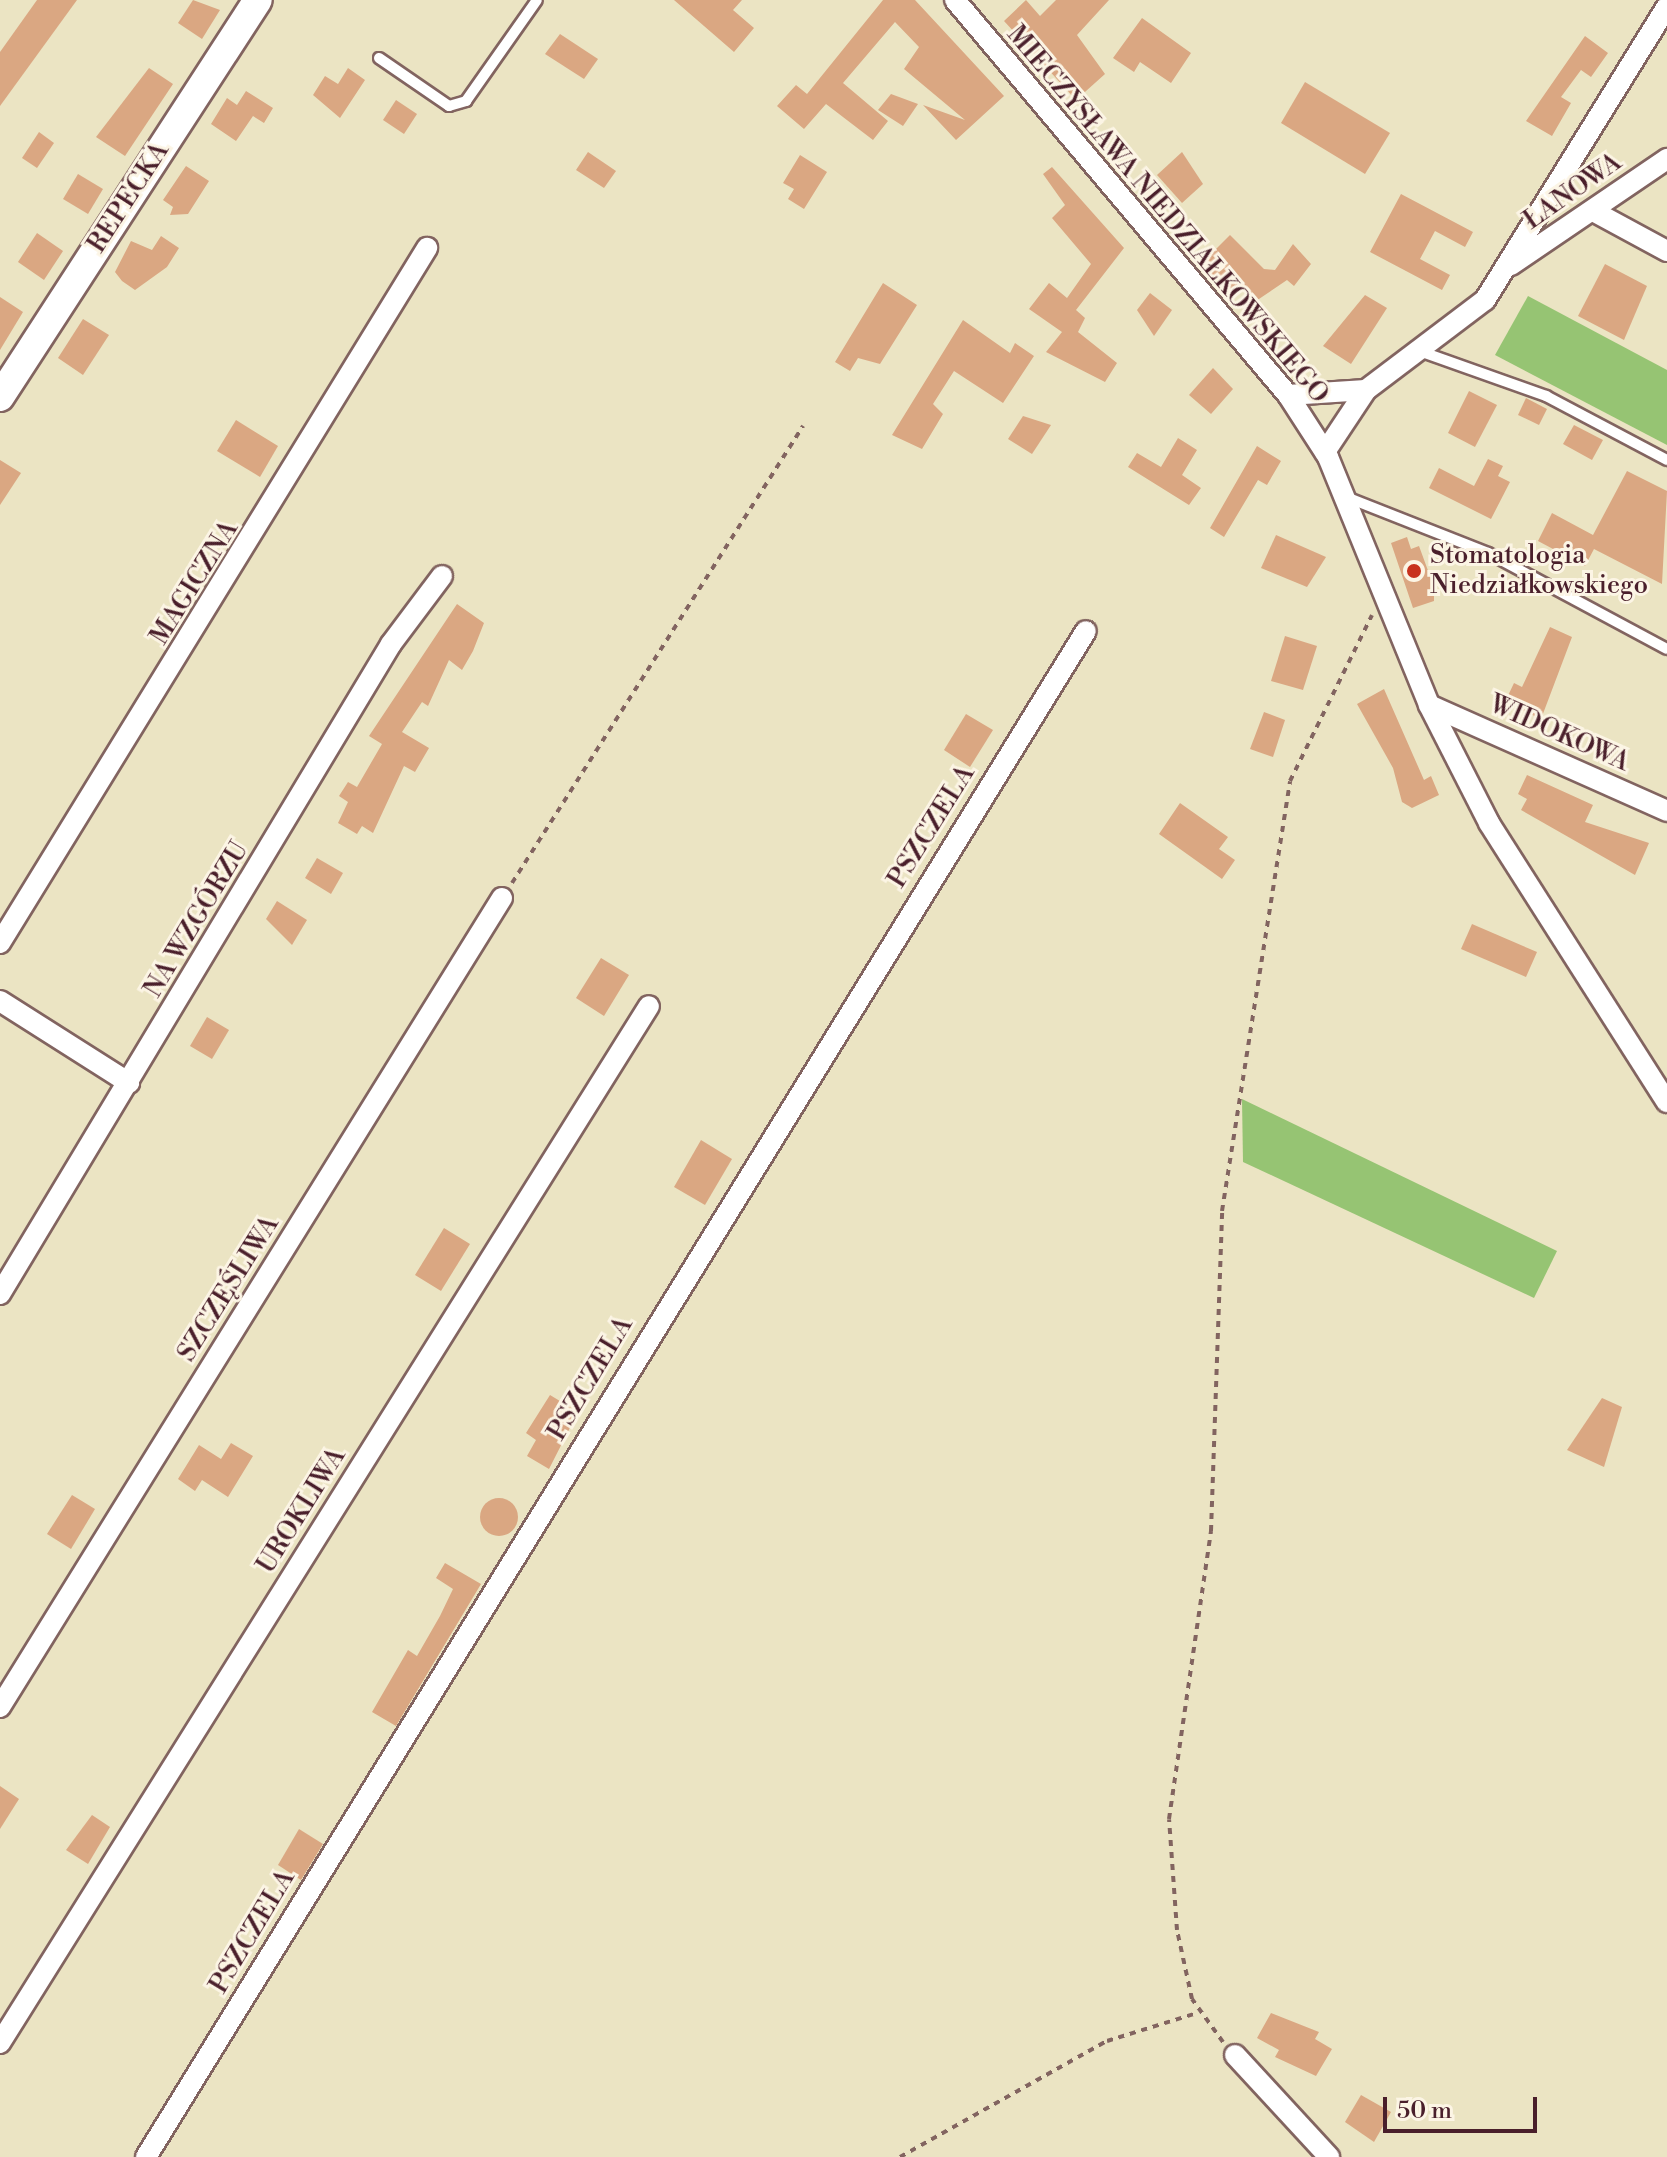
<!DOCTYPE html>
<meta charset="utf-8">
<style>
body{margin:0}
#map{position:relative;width:1667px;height:2157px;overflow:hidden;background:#ebe4c3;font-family:"Libre Bodoni",serif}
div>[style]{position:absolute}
.green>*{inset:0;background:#96c473}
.building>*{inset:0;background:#daa782}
.round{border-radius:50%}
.path>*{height:4px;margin-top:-2px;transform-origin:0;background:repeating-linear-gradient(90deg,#826460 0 6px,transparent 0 12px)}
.roads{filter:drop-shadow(2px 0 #826460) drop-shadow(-2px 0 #826460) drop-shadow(0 2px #826460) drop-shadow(0 -2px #826460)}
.lane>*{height:10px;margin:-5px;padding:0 5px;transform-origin:5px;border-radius:5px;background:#fff}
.street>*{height:20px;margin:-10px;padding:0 10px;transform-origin:10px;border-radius:10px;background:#fff}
.secondary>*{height:28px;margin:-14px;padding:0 14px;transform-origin:14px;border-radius:14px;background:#fff}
.dots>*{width:22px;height:22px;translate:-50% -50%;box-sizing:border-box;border:4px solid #fcf5e5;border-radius:50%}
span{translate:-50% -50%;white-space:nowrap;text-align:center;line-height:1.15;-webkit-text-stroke:6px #fcf5e5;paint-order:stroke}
.street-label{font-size:26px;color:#4a1f2b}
.poi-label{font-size:26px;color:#4a1f2b}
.left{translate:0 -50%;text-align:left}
.scale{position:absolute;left:1383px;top:2097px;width:154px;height:36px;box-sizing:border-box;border:4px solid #4a1f2b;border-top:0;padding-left:10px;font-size:24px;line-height:28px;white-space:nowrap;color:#4a1f2b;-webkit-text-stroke:6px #fcf5e5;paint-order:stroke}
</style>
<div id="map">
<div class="green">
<i style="clip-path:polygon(1528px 296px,1667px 370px,1667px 445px,1495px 355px)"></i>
<i style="clip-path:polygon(1242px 1099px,1557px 1251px,1534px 1298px,1243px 1162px)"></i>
</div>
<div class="building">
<i style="clip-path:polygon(37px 0,77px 0,0 106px,0 52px)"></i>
<i style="clip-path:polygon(193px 0,220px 10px,202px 39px,178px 23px)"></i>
<i style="clip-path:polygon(674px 0,742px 0,733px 10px,754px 28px,734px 52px)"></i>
<i style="clip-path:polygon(883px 0,915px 0,1004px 96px,956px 140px,923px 105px,965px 120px,904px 69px,919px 47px,895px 22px,843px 83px,888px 121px,873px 140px,826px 104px,804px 129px,777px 106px,796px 85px,807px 94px)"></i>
<i style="clip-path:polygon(1026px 0,1040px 16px,1056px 0,1109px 0,1077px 35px,1105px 74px,1076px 100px,1004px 21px)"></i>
<i style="clip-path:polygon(1142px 18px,1191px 53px,1171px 83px,1140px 62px,1134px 72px,1113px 58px)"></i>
<i style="clip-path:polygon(560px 34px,598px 59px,584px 79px,545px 54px)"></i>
<i style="clip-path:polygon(1585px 36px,1608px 53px,1591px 77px,1581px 70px,1561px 97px,1571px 103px,1552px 136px,1526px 121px)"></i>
<i style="clip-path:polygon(149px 68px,173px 84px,125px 156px,96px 137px)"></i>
<i style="clip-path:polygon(348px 68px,365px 80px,340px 118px,313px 95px,325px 76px,338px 84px)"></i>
<i style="clip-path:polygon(1305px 82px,1390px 133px,1365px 174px,1281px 123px)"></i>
<i style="clip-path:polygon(246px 91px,273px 108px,264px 123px,253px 116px,236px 141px,211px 124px,227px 98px,237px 105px)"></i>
<i style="clip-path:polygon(891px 94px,918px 104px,903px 126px,878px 110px)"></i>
<i style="clip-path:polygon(396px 100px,417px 114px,404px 134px,383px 120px)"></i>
<i style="clip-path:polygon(39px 132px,54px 143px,37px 168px,22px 158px)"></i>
<i style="clip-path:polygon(588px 152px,616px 171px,604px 188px,576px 170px)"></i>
<i style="clip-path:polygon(1182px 152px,1203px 184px,1182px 203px,1157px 175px)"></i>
<i style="clip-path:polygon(800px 155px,827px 172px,804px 209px,788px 199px,794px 189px,783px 183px)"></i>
<i style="clip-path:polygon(186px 166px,209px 181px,188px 214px,170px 215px,173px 207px,163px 200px)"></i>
<i style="clip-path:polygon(1052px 167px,1124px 248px,1076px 310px,1085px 318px,1078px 332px,1117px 363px,1105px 382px,1046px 352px,1062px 332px,1029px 309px,1049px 283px,1067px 298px,1091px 264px,1052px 218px,1065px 205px,1043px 174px)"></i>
<i style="clip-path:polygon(78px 174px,103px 189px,88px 214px,63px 199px)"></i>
<i style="clip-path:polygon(1401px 194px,1473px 232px,1465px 247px,1435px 231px,1420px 259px,1450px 275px,1442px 290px,1370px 252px)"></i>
<i style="clip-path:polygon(37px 233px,63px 251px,44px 280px,18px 262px)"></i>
<i style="clip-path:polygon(1230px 235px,1264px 269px,1275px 270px,1293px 244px,1311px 264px,1294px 286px,1287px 280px,1253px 303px,1239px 285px,1230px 294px,1201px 264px)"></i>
<i style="clip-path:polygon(161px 236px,179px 248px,167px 267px,135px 290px,122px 281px,115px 272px,131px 241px,152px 250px)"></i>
<i style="clip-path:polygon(1605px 264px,1647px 286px,1624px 340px,1578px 316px)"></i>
<i style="clip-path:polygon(883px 283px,917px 305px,880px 364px,858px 358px,850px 371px,835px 362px)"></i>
<i style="clip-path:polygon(1150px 293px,1172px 310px,1154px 336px,1137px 310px)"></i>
<i style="clip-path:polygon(1365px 295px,1387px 308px,1351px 364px,1323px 346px)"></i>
<i style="clip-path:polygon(0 297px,23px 312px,0 350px)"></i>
<i style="clip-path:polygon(83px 319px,109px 335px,83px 375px,58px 358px)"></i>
<i style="clip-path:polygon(963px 320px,1010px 353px,1015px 343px,1034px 356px,1003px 403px,954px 371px,933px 404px,943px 414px,922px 449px,892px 435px)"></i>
<i style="clip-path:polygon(1213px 368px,1233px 389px,1211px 414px,1189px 395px)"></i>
<i style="clip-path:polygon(1469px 391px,1497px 405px,1475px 447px,1448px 433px)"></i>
<i style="clip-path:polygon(1526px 398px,1547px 409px,1539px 425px,1518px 415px)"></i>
<i style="clip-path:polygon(1023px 416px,1051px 425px,1032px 454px,1008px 439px)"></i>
<i style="clip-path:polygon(236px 420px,278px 446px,260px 477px,217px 451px)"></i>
<i style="clip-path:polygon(1574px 425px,1603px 440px,1592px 460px,1563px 444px)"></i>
<i style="clip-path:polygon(1178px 438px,1197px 450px,1182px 475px,1201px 488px,1189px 505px,1128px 467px,1137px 453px,1161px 467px)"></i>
<i style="clip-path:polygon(1257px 446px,1281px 461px,1267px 485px,1258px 480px,1224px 537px,1210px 528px)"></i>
<i style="clip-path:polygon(1488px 459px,1503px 466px,1498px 476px,1510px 482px,1491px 519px,1429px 488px,1439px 468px,1474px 486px)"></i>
<i style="clip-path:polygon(0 460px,21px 473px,0 505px)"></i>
<i style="clip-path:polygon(1627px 471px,1667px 491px,1662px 584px,1594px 549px,1585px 566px,1538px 541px,1552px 513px,1593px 535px)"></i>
<i style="clip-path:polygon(1276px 535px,1326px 557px,1307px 587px,1261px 568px)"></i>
<i style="clip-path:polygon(1407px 537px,1411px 549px,1419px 546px,1434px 587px,1434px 601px,1413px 608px,1391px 543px)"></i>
<i style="clip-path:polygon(457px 604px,484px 623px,473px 651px,462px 670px,449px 660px,428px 706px,422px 702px,402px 732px,429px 748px,415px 772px,404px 766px,373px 833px,362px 826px,357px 834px,338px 823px,348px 802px,339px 796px,348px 782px,357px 787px,382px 744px,369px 736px)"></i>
<i style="clip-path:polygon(1550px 627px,1572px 637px,1541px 719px,1505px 702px,1514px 683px,1522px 687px)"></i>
<i style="clip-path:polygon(1285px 636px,1317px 646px,1303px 690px,1271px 681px)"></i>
<i style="clip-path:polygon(1384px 689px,1424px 780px,1431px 776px,1439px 795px,1412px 808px,1402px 802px,1393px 768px,1357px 704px)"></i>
<i style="clip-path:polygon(1264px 712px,1285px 720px,1273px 757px,1250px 749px)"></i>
<i style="clip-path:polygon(966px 714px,993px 730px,970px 767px,944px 750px)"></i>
<i style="clip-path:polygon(1527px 775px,1593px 805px,1585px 822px,1649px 843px,1635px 875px,1521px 810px,1527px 799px,1518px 794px)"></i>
<i style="clip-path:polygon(1180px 803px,1228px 837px,1219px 849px,1235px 860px,1222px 879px,1159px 834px)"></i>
<i style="clip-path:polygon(317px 858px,343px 873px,331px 894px,305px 878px)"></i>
<i style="clip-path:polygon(277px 901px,307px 920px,292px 945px,266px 919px)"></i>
<i style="clip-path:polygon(1472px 924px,1537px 952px,1526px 977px,1461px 949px)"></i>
<i style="clip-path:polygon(601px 958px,629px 975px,604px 1016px,576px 998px)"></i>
<i style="clip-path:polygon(207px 1017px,229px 1030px,212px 1059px,190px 1046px)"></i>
<i style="clip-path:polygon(701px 1140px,732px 1159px,705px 1205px,674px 1187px)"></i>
<i style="clip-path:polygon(444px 1228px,470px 1244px,441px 1291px,415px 1275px)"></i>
<i style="clip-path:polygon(550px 1395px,578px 1412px,549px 1469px,527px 1456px,536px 1440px,526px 1433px)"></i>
<i style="clip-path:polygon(1602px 1398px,1622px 1407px,1604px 1467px,1567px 1450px)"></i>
<i style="clip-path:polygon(231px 1443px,253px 1456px,228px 1497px,202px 1480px,195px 1491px,178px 1479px,199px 1445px,221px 1459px)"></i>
<i style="clip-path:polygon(72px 1495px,95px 1509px,71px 1549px,47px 1534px)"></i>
<i class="round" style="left:480px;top:1498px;width:38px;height:38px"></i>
<i style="clip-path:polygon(445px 1563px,481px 1584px,396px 1726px,372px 1712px,408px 1650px,417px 1656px,440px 1616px,453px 1589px,436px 1578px)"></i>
<i style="clip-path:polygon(0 1786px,19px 1799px,0 1829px)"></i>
<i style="clip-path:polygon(92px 1815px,110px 1827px,88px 1864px,66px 1850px)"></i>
<i style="clip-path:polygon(299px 1829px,323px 1844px,301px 1880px,278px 1865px)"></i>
<i style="clip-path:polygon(1271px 2013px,1319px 2032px,1315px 2039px,1332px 2049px,1316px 2076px,1275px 2057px,1279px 2050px,1257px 2038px)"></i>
<i style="clip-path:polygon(1361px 2095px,1391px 2112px,1374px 2142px,1345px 2122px)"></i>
</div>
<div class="path">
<i style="left:512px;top:883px;width:542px;rotate:-57.51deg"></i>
<i style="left:1223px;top:2042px;width:53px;rotate:-125.8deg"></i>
<i style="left:1192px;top:1999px;width:71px;rotate:-102.3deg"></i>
<i style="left:1177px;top:1930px;width:111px;rotate:-94.1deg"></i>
<i style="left:1169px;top:1819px;width:291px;rotate:-81.7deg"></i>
<i style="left:1211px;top:1531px;width:320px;rotate:-88deg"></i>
<i style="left:1222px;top:1211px;width:435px;rotate:-81deg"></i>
<i style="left:1290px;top:781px;width:185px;rotate:-63.7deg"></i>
<i style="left:900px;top:2157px;width:237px;rotate:-29.3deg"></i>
<i style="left:1107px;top:2041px;width:94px;rotate:-17.3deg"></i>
</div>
<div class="roads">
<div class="lane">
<i style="left:379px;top:58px;width:85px;rotate:34.4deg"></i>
<i style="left:449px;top:106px;width:18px;rotate:-16deg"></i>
<i style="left:466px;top:101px;width:123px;rotate:-54.9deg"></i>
<i style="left:1422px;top:352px;width:132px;rotate:19.5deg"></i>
<i style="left:1546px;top:396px;width:137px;rotate:27.9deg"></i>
<i style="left:1346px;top:497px;width:153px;rotate:21.5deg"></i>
<i style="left:1488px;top:553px;width:203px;rotate:28.2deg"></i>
</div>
<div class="street">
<i style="left:955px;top:0;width:517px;rotate:49.87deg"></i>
<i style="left:1288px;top:395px;width:74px;rotate:57.2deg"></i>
<i style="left:1328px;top:457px;width:268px;rotate:67.8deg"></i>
<i style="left:1429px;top:705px;width:132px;rotate:63deg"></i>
<i style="left:1489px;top:823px;width:331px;rotate:57.5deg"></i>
<i style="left:1593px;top:211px;width:84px;rotate:28.4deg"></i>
<i style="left:1511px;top:265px;width:189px;rotate:-34.2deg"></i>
<i style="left:1288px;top:395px;width:78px;rotate:-3.7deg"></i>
<i style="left:1366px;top:390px;width:149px;rotate:-37.1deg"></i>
<i style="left:1485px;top:300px;width:345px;rotate:-58.2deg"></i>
<i style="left:1325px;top:452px;width:74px;rotate:-56.5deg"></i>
<i style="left:1429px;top:705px;width:261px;rotate:24deg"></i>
<i style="left:0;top:943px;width:816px;rotate:-58.43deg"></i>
<i style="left:0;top:1001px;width:153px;rotate:32.4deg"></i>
<i style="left:0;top:1294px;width:759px;rotate:-58.97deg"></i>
<i style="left:391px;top:644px;width:85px;rotate:-53.1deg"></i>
<i style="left:0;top:1707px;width:952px;rotate:-58.18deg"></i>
<i style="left:0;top:2043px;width:1223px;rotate:-57.96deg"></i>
<i style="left:1235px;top:2055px;width:139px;rotate:47.3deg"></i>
<i style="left:146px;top:2157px;width:1792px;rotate:-58.37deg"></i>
</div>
<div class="secondary">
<i style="left:0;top:397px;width:473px;rotate:-57deg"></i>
</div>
</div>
<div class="dots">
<i style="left:1414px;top:571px;background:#c8321e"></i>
</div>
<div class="street-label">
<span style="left:1573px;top:192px;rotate:-35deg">ŁANOWA</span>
<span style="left:129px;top:198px;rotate:-57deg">REPECKA</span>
<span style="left:1167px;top:215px;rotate:50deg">MIECZYSŁAWA NIEDZIAŁKOWSKIEGO</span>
<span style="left:195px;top:583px;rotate:-58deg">MAGICZNA</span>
<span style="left:1559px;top:734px;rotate:24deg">WIDOKOWA</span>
<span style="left:932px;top:827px;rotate:-58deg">PSZCZELA</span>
<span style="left:197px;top:920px;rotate:-59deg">NA WZGÓRZU</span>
<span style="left:229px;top:1289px;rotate:-58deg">SZCZĘŚLIWA</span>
<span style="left:591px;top:1379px;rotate:-59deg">PSZCZELA</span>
<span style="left:302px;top:1511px;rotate:-58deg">UROKLIWA</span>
<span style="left:253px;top:1932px;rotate:-59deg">PSZCZELA</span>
</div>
<div class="poi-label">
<span class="left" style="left:1430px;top:571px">Stomatologia<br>Niedziałkowskiego</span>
</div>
<div class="scale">50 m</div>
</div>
